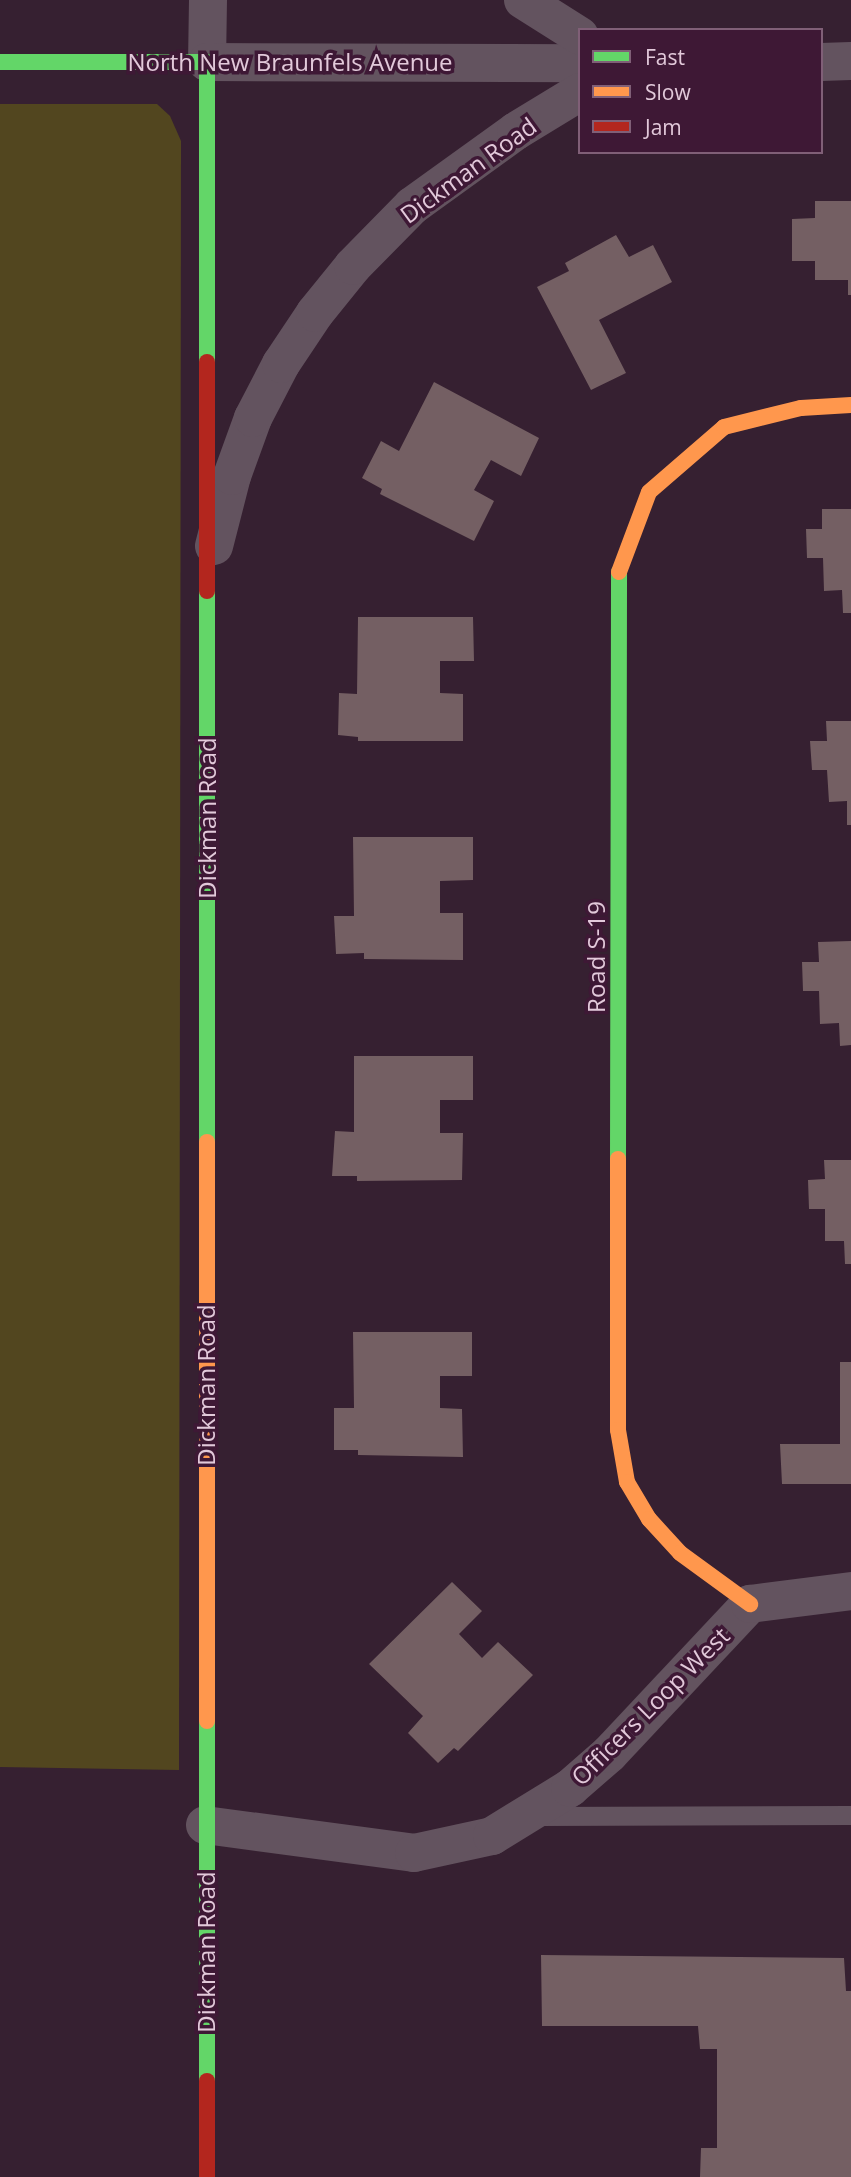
<!DOCTYPE html>
<style>
body{margin:0}
#map{position:relative;width:851px;height:2177px;overflow:hidden;background:#362031;font-family:"Open Sans",sans-serif}
div>[style]{position:absolute}
.green>*{inset:0;background:#52461f}
.building>*{inset:0;background:#745f63}
.lane>*{height:19px;margin:-9.5px;padding:0 9.5px;transform-origin:9.5px;border-radius:9.5px;background:#63535f}
.street>*{height:38px;margin:-19px;padding:0 19px;transform-origin:19px;border-radius:19px;background:#63535f}
.fast>*{height:16px;margin:-8px;padding:0 8px;transform-origin:8px;border-radius:8px;background:#63d668}
.slow>*{height:16px;margin:-8px;padding:0 8px;transform-origin:8px;border-radius:8px;background:#ff974d}
.jam>*{height:16px;margin:-8px;padding:0 8px;transform-origin:8px;border-radius:8px;background:#b3261e}
span{translate:-50% -50%;white-space:nowrap;text-align:center;line-height:1.15;-webkit-text-stroke:7px #3e1835;paint-order:stroke}
.street-label{font-size:24px;color:#e2c9da}
.legend{position:absolute;left:578px;top:28px;width:245px;height:126px;box-sizing:border-box;background:#3e1835;border:2px solid #805f77;margin:0;padding:9px 12px;list-style:none;font-size:21px;color:#e2c9da}
.legend li{display:flex;align-items:center;gap:14px;height:35px}
.legend b{width:35px;border:2px solid #805f77}
</style>
<div id="map">
<div class="green">
<i style="clip-path:polygon(0 104px,157px 104px,170px 116px,181px 141px,179px 1770px,0 1767px)"></i>
</div>
<div class="building">
<i style="clip-path:polygon(815px 201px,851px 201px,851px 295px,848px 295px,848px 280px,815px 280px,815px 261px,792px 261px,792px 219px,815px 218px)"></i>
<i style="clip-path:polygon(616px 235px,629px 257px,653px 245px,672px 282px,599px 320px,626px 373px,591px 390px,537px 287px,569px 271px,565px 263px)"></i>
<i style="clip-path:polygon(434px 382px,539px 438px,521px 476px,491px 460px,474px 490px,494px 501px,474px 541px,380px 494px,382px 489px,362px 478px,381px 441px,399px 451px)"></i>
<i style="clip-path:polygon(822px 509px,851px 509px,851px 613px,843px 613px,842px 590px,824px 591px,823px 558px,807px 558px,806px 529px,822px 529px)"></i>
<i style="clip-path:polygon(358px 617px,473px 617px,474px 661px,440px 661px,440px 693px,463px 694px,463px 741px,358px 741px,358px 737px,338px 735px,339px 693px,357px 694px)"></i>
<i style="clip-path:polygon(826px 721px,851px 721px,851px 825px,847px 825px,847px 801px,829px 802px,827px 770px,812px 770px,810px 741px,827px 741px)"></i>
<i style="clip-path:polygon(353px 837px,473px 837px,473px 880px,440px 881px,440px 913px,463px 913px,463px 960px,364px 959px,364px 953px,336px 954px,334px 916px,354px 916px)"></i>
<i style="clip-path:polygon(851px 941px,851px 1045px,840px 1046px,839px 1023px,820px 1024px,819px 991px,803px 991px,802px 962px,819px 962px,818px 942px)"></i>
<i style="clip-path:polygon(354px 1056px,473px 1056px,473px 1100px,440px 1100px,440px 1133px,463px 1133px,462px 1180px,357px 1181px,357px 1176px,332px 1176px,335px 1131px,354px 1132px)"></i>
<i style="clip-path:polygon(824px 1160px,851px 1160px,851px 1264px,845px 1264px,844px 1241px,825px 1241px,825px 1209px,809px 1209px,808px 1180px,825px 1179px)"></i>
<i style="clip-path:polygon(353px 1332px,472px 1332px,472px 1376px,440px 1376px,440px 1408px,462px 1409px,463px 1457px,358px 1455px,358px 1450px,334px 1450px,334px 1408px,354px 1408px)"></i>
<i style="clip-path:polygon(840px 1362px,851px 1362px,851px 1484px,782px 1484px,780px 1444px,840px 1444px)"></i>
<i style="clip-path:polygon(452px 1582px,482px 1611px,459px 1634px,482px 1658px,498px 1642px,533px 1675px,458px 1751px,454px 1748px,438px 1763px,408px 1733px,423px 1716px,369px 1664px)"></i>
<i style="clip-path:polygon(541px 1955px,844px 1958px,846px 1991px,851px 1991px,851px 2177px,700px 2177px,701px 2148px,717px 2148px,717px 2049px,700px 2049px,698px 2026px,542px 2026px)"></i>
</div>
<div class="lane">
<i style="left:537px;top:1816px;width:314px;rotate:-0.2deg"></i>
</div>
<div class="street">
<i style="left:208px;top:0;width:62px;rotate:90.9deg"></i>
<i style="left:207px;top:62px;width:373px;rotate:0.2deg"></i>
<i style="left:523px;top:0;width:67px;rotate:32.3deg"></i>
<i style="left:821px;top:62px;width:30px;rotate:-2deg"></i>
<i style="left:214px;top:546px;width:72px;rotate:-75.6deg"></i>
<i style="left:232px;top:476px;width:62px;rotate:-70.1deg"></i>
<i style="left:253px;top:418px;width:61px;rotate:-62.6deg"></i>
<i style="left:281px;top:364px;width:61px;rotate:-56.3deg"></i>
<i style="left:315px;top:313px;width:60px;rotate:-51deg"></i>
<i style="left:353px;top:266px;width:84px;rotate:-45.5deg"></i>
<i style="left:412px;top:206px;width:128px;rotate:-35.8deg"></i>
<i style="left:516px;top:131px;width:75px;rotate:-31.4deg"></i>
<i style="left:205px;top:1825px;width:211px;rotate:7.6deg"></i>
<i style="left:414px;top:1853px;width:80px;rotate:-12.3deg"></i>
<i style="left:492px;top:1836px;width:92px;rotate:-31.6deg"></i>
<i style="left:570px;top:1788px;width:52px;rotate:-41.1deg"></i>
<i style="left:609px;top:1754px;width:206px;rotate:-46.8deg"></i>
<i style="left:750px;top:1604px;width:102px;rotate:-7.3deg"></i>
</div>
<div class="fast">
<i style="left:0;top:62px;width:207px"></i>
<i style="left:207px;top:62px;width:300px;rotate:90deg"></i>
<i style="left:207px;top:591px;width:551px;rotate:90deg"></i>
<i style="left:618px;top:1159px;width:587px;rotate:-89.9deg"></i>
<i style="left:207px;top:1721px;width:360px;rotate:90deg"></i>
</div>
<div class="slow">
<i style="left:619px;top:572px;width:85px;rotate:-69.4deg"></i>
<i style="left:649px;top:492px;width:99px;rotate:-40.9deg"></i>
<i style="left:724px;top:427px;width:79px;rotate:-13.9deg"></i>
<i style="left:801px;top:408px;width:50px;rotate:-3.4deg"></i>
<i style="left:207px;top:1142px;width:579px;rotate:90deg"></i>
<i style="left:618px;top:1159px;width:271px;rotate:90deg"></i>
<i style="left:618px;top:1430px;width:53px;rotate:80.2deg"></i>
<i style="left:627px;top:1482px;width:43px;rotate:59.3deg"></i>
<i style="left:649px;top:1519px;width:46px;rotate:47.6deg"></i>
<i style="left:680px;top:1553px;width:87px;rotate:36.1deg"></i>
</div>
<div class="jam">
<i style="left:207px;top:362px;width:229px;rotate:90deg"></i>
<i style="left:207px;top:2081px;width:96px;rotate:90deg"></i>
</div>
<div class="street-label">
<span style="left:290px;top:62px">North New Braunfels Avenue</span>
<span style="left:468px;top:170px;rotate:-36deg">Dickman Road</span>
<span style="left:207px;top:818px;rotate:-90deg">Dickman Road</span>
<span style="left:596px;top:957px;rotate:-90deg">Road S-19</span>
<span style="left:206px;top:1385px;rotate:-90deg">Dickman Road</span>
<span style="left:650px;top:1706px;rotate:-45deg">Officers Loop West</span>
<span style="left:206px;top:1952px;rotate:-90deg">Dickman Road</span>
</div>
<ul class="legend">
<li><b style="height:9px;background:#63d668"></b>Fast</li>
<li><b style="height:9px;background:#ff974d"></b>Slow</li>
<li><b style="height:9px;background:#b3261e"></b>Jam</li>
</ul>
</div>
